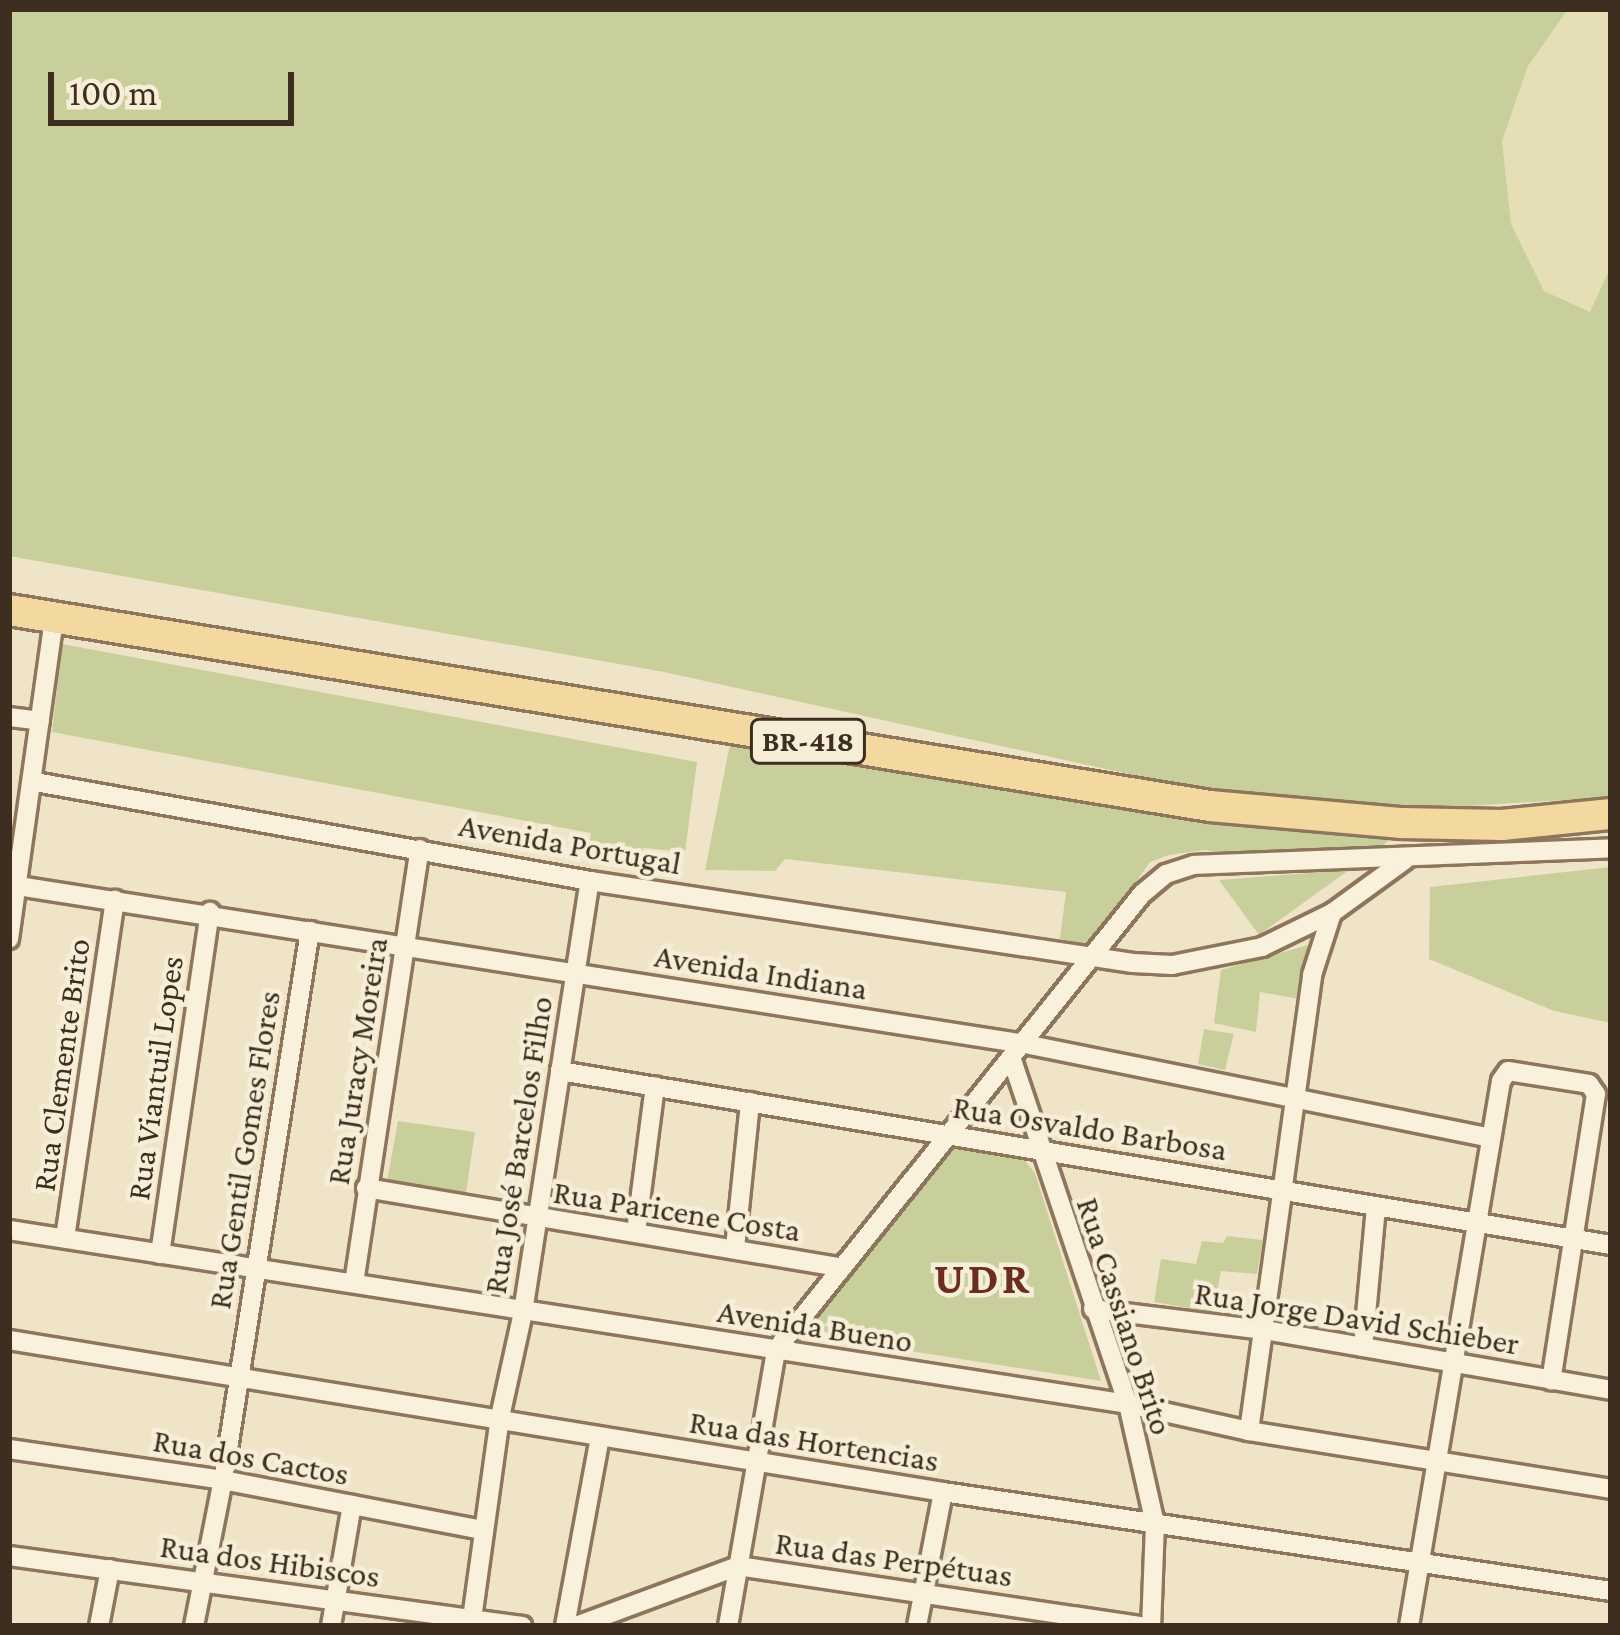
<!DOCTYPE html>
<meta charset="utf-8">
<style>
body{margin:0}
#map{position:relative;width:1620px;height:1635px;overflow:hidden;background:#f0e4c8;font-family:"Crimson Pro",serif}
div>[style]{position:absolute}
.farmland>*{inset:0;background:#e6deb5}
.green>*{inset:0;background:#c9cf9b}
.roads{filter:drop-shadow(3px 0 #8d765c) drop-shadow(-3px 0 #8d765c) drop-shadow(0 3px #8d765c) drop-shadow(0 -3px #8d765c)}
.minor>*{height:18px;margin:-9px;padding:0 9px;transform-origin:9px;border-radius:9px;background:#faf1dc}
.primary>*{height:30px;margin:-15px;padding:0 15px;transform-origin:15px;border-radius:15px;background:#f3d9a0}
span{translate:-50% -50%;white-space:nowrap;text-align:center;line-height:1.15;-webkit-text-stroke:9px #f7eed8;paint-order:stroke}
.shield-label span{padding:3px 9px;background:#f7eed8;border:3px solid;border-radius:9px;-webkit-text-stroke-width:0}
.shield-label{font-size:30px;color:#3d2e20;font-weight:700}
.street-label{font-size:33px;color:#3d2e20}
.district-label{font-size:45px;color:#6b2e1e;font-weight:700;letter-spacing:3px}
.frame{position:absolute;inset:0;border:12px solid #3d2e20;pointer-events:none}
.scale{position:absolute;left:48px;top:72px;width:246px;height:54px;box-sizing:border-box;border:6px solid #3d2e20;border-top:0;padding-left:15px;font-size:36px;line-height:42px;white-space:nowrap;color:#3d2e20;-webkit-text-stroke:9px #f7eed8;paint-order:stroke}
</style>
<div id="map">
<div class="farmland">
<i style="clip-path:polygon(1568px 9px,1611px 9px,1611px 266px,1590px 313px,1544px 291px,1511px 224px,1502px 141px,1528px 65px)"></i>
</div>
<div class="green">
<i style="clip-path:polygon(9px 9px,1568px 9px,1528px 66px,1502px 141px,1511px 224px,1544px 291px,1590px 312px,1611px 266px,1611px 797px,1437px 808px,1206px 791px,664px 672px,9px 556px)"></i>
<i style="clip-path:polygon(62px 644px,697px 762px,685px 852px,643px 848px,643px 872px,587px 857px,591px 833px,52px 732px)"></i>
<i style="clip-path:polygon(731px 739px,1217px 823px,1397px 834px,1372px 854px,1228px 855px,1205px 850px,1169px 855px,1150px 862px,1091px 945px,1060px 939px,1066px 892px,785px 859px,775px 871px,705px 870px)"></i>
<i style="clip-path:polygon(1611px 867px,1611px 1023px,1554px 1011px,1429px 959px,1430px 887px)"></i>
<i style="clip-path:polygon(1349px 870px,1259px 935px,1219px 880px)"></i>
<i style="clip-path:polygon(1315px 943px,1299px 999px,1260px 992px,1256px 1032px,1214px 1023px,1221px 970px)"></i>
<i style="clip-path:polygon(1204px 1029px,1234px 1034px,1225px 1070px,1198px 1064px)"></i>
<i style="clip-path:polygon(398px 1121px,475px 1132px,466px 1193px,387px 1181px)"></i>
<i style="clip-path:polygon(948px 1141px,1016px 1150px,1035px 1173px,1101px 1381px,796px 1333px)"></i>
<i style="clip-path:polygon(1227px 1236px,1263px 1240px,1257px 1274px,1221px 1271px,1213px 1312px,1154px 1302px,1161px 1259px,1196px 1264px,1202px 1241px,1223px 1243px)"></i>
</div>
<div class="roads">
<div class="minor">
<i style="left:9px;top:717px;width:31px;rotate:7deg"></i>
<i style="left:35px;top:782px;width:564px;rotate:10.11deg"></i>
<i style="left:590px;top:881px;width:549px;rotate:8.59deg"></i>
<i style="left:1133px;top:963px;width:39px;rotate:3deg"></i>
<i style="left:1172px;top:965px;width:92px;rotate:-11.3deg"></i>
<i style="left:1262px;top:947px;width:78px;rotate:-25.9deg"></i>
<i style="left:1332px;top:913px;width:90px;rotate:-36deg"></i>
<i style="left:18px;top:886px;width:1019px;rotate:8.92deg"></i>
<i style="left:1025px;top:1044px;width:475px;rotate:11.4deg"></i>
<i style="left:9px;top:939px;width:325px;rotate:-82deg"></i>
<i style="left:1012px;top:1060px;width:363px;rotate:71.4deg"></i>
<i style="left:1128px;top:1404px;width:123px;rotate:77.3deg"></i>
<i style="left:1155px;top:1524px;width:102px;rotate:92.2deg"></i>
<i style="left:560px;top:1071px;width:1065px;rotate:9.4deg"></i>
<i style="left:366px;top:1188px;width:478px;rotate:9.5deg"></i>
<i style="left:9px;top:1230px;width:1132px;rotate:8.84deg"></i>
<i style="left:1128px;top:1404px;width:124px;rotate:12.6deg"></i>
<i style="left:1249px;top:1431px;width:367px;rotate:9.1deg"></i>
<i style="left:636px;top:1232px;width:147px;rotate:-82.6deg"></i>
<i style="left:65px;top:1238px;width:342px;rotate:-81.6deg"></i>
<i style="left:735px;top:1248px;width:147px;rotate:-84.1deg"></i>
<i style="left:160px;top:1254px;width:346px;rotate:-81.7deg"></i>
<i style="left:354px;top:1283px;width:439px;rotate:-81.4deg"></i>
<i style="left:1093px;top:1309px;width:172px;rotate:7deg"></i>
<i style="left:1264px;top:1330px;width:352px;rotate:9.8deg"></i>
<i style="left:9px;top:1340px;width:946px;rotate:9.24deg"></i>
<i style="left:943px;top:1492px;width:675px;rotate:8.43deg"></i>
<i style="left:1363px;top:1347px;width:140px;rotate:-84.7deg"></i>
<i style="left:1249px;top:1431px;width:460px;rotate:-82.1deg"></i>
<i style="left:1312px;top:975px;width:65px;rotate:-72.1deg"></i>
<i style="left:9px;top:1449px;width:216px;rotate:8.2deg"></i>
<i style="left:223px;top:1480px;width:265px;rotate:10.9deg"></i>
<i style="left:9px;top:1556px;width:518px;rotate:7.77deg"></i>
<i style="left:99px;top:1626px;width:58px;rotate:-79.1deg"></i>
<i style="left:194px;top:1626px;width:149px;rotate:-78.8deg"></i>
<i style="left:223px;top:1480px;width:556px;rotate:-81deg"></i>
<i style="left:331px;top:1626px;width:123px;rotate:-80.2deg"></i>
<i style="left:471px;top:1626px;width:211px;rotate:-82.1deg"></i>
<i style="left:500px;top:1417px;width:107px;rotate:-77.6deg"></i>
<i style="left:523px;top:1312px;width:436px;rotate:-81.2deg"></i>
<i style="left:565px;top:1626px;width:192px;rotate:-79.5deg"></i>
<i style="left:576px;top:1626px;width:173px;rotate:-20.3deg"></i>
<i style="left:738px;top:1566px;width:406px;rotate:8.5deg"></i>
<i style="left:728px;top:1626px;width:280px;rotate:-80.1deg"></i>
<i style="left:776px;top:1350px;width:585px;rotate:-51.25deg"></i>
<i style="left:1142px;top:894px;width:31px;rotate:-40deg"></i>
<i style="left:1166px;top:874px;width:29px;rotate:-18deg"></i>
<i style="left:1194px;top:865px;width:417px;rotate:-2.3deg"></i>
<i style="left:917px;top:1626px;width:136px;rotate:-79deg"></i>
<i style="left:1409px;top:1626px;width:553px;rotate:-80.42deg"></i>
<i style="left:1501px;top:1081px;width:12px;rotate:-55deg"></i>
<i style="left:1508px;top:1071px;width:82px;rotate:9.1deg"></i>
<i style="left:1589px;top:1084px;width:12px;rotate:55deg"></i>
<i style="left:1596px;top:1094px;width:290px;rotate:98.9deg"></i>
</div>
<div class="primary">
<i style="left:9px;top:610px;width:1217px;rotate:9.27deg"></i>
<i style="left:1210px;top:806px;width:193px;rotate:5.1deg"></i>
<i style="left:1402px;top:823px;width:100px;rotate:1.1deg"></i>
<i style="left:1502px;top:825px;width:110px;rotate:-5.8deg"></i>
</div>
</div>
<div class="shield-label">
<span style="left:808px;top:741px">BR-418</span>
</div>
<div class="street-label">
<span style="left:570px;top:844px;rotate:10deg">Avenida Portugal</span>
<span style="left:761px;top:972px;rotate:9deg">Avenida Indiana</span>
<span style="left:357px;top:1061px;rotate:-81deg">Rua Juracy Moreira</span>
<span style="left:61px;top:1065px;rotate:-82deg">Rua Clemente Brito</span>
<span style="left:155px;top:1078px;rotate:-82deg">Rua Viantuil Lopes</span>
<span style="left:1090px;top:1128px;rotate:9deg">Rua Osvaldo Barbosa</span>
<span style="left:518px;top:1145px;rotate:-81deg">Rua José Barcelos Filho</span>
<span style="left:244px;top:1150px;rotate:-81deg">Rua Gentil Gomes Flores</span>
<span style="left:677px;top:1211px;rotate:9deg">Rua Paricene Costa</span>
<span style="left:1125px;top:1316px;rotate:72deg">Rua Cassiano Brito</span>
<span style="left:1357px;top:1318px;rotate:9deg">Rua Jorge David Schieber</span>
<span style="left:815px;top:1326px;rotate:9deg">Avenida Bueno</span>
<span style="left:814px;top:1441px;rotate:9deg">Rua das Hortencias</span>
<span style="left:251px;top:1457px;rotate:10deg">Rua dos Cactos</span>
<span style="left:894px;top:1559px;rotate:8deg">Rua das Perpétuas</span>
<span style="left:270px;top:1561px;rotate:8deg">Rua dos Hibiscos</span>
</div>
<div class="district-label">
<span style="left:983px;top:1279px">UDR</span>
</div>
<div class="frame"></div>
<div class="scale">100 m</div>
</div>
